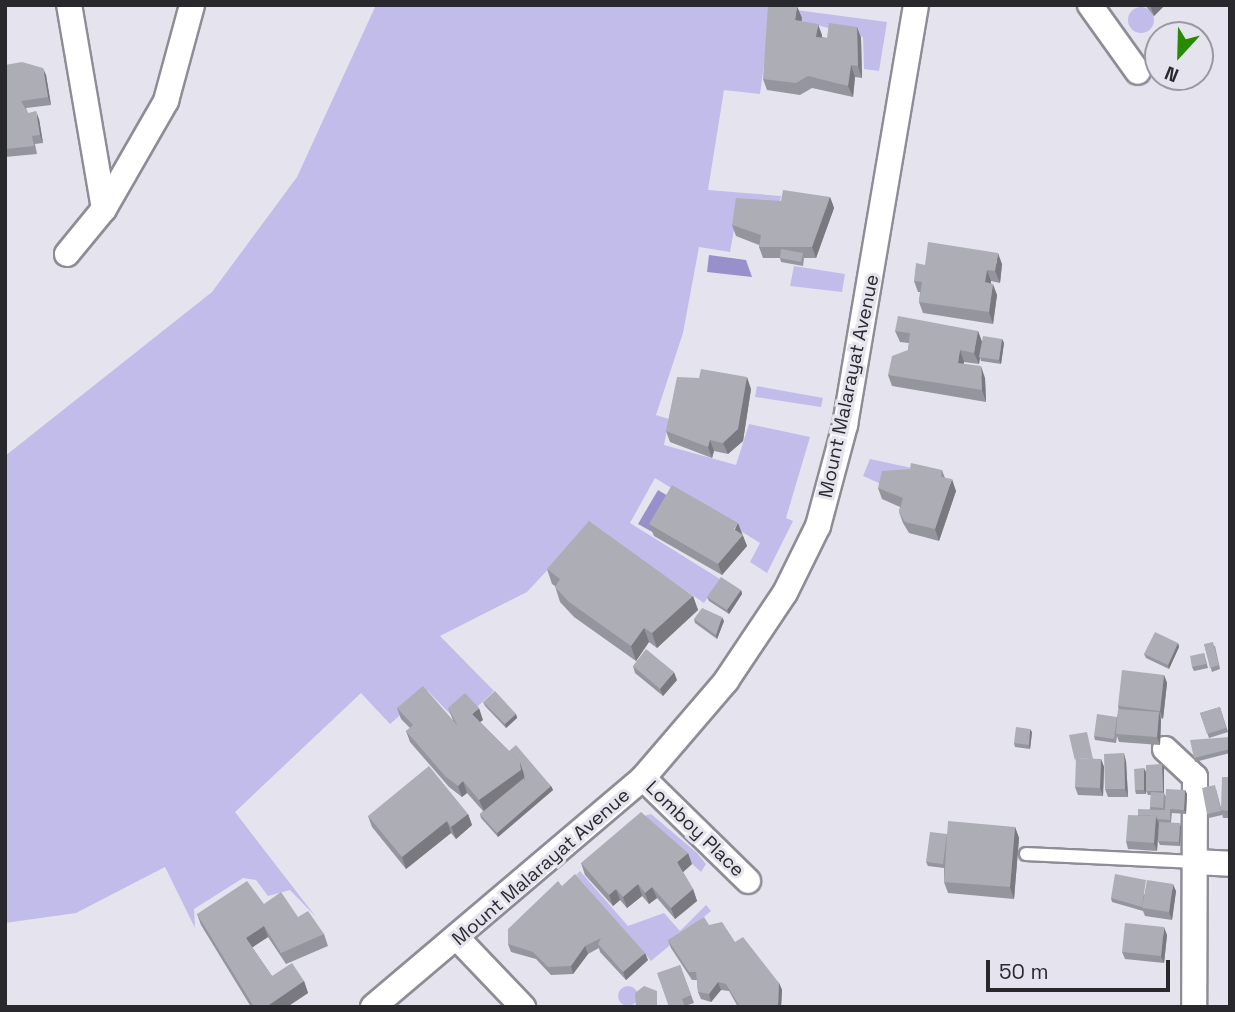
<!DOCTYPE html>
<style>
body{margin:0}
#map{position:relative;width:1235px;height:1012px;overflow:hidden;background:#e5e4ee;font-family:"Space Grotesk",sans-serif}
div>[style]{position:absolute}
.green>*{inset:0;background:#c1bcea}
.round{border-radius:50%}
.water>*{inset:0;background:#9890ca}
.roads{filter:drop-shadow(2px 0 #8e8d96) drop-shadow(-2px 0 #8e8d96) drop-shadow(0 2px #8e8d96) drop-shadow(0 -2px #8e8d96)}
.service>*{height:12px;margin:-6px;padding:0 6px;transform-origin:6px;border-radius:6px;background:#fff}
.minor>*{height:24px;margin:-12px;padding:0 12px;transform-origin:12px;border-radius:12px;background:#fff}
.wall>*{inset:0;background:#95959d}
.shaded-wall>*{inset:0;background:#79797f}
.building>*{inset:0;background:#adadb6}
span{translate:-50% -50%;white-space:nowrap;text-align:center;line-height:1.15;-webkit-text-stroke:6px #e5e4ee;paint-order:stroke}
.street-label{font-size:19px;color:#29292d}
.frame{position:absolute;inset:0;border:7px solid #29292d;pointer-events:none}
.north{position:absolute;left:1144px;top:21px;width:70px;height:70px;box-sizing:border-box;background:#e5e4ee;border:2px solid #9a99a1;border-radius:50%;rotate:202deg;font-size:19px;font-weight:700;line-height:28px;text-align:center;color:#29292d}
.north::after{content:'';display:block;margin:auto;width:24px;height:32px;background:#278a00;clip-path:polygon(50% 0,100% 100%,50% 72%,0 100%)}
.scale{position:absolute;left:986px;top:960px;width:184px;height:32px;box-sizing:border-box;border:4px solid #29292d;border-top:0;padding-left:9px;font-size:21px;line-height:24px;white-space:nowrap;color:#29292d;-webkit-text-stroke:5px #e5e4ee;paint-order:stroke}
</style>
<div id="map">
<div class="green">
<i style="clip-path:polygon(376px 5px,759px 5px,887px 22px,879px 71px,864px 69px,863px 37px,771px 13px,760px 94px,724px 90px,708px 190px,781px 196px,779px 206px,739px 202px,730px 252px,699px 247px,683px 333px,656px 415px,669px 419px,664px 445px,736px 465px,749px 424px,810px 437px,786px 518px,793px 521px,767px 573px,750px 562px,760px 543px,655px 478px,630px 523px,720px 579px,704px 603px,589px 525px,527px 592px,440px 636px,494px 691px,476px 708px,452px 716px,428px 691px,390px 724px,361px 693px,235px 812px,316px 917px,290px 890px,268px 896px,256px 880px,243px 878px,194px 909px,195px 928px,165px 867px,76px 913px,5px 923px,5px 456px,212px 292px,297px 177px)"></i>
<i class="round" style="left:1128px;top:7px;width:26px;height:26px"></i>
<i style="clip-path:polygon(794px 266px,845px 274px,842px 292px,790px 286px)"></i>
<i style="clip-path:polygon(757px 386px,823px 398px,821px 407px,755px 397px)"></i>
<i style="clip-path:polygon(870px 459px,912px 468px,881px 484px,863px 476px)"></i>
<i style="clip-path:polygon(651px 814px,697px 853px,706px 864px,701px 872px,641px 817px)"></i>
<i style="clip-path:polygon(580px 871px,628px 926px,664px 913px,680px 931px,706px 905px,711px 911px,651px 961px,576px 875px)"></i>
<i class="round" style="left:618px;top:986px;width:20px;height:20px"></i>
</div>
<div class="water">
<i style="clip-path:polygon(709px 255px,746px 260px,752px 277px,707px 272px)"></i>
<i style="clip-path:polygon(658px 490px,673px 499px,654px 533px,638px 524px)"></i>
</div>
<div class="roads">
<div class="service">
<i style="left:1026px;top:854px;width:169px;rotate:2.7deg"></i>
</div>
<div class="minor">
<i style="left:1090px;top:5px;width:82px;rotate:54.4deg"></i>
<i style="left:104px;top:209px;width:125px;rotate:-60.1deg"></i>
<i style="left:166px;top:101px;width:99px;rotate:-74.8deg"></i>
<i style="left:67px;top:254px;width:58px;rotate:-50.6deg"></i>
<i style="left:104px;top:209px;width:207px;rotate:-99.7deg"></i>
<i style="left:1165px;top:749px;width:41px;rotate:43deg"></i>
<i style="left:1195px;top:777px;width:230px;rotate:90.2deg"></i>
<i style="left:643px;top:778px;width:147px;rotate:44.4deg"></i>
<i style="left:1195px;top:862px;width:35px;rotate:3deg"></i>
<i style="left:459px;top:940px;width:93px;rotate:46.3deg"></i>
<i style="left:373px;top:1007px;width:354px;rotate:-40.3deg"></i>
<i style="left:643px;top:778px;width:128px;rotate:-49.4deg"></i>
<i style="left:726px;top:681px;width:106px;rotate:-56.2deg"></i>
<i style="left:785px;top:593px;width:75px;rotate:-63.8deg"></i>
<i style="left:818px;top:526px;width:105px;rotate:-75deg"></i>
<i style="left:845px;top:425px;width:426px;rotate:-80.4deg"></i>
</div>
</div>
<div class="wall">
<i style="clip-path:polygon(1145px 5px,1165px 5px,1154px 16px)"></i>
<i style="clip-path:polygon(802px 18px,801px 21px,822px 35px,822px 37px,827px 38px,857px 27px,861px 38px,862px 78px,855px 77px,853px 97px,812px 88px,800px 95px,767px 90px,763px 79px)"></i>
<i style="clip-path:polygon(5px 65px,46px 75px,51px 105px,26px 108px,28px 113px,39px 119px,43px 143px,35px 144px,37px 154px,5px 157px)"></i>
<i style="clip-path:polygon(830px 197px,834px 208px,816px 258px,804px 258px,803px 266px,781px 262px,780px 258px,763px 258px,759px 247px,759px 245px,736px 236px,732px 225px,781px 201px)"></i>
<i style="clip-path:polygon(1002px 264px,1000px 283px,991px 281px,991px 283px,997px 295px,993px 324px,923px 313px,919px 302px,920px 292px,918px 292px,914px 281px,925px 265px)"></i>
<i style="clip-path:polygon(895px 331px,978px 331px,982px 342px,1002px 339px,1004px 343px,1001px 364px,981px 361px,980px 357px,979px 364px,964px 362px,963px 364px,985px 378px,986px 402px,892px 386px,888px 375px,908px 350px,909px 343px,900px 342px)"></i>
<i style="clip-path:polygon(751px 389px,743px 441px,728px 454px,714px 451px,712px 458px,670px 442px,666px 431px)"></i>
<i style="clip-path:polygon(942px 470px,945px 478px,956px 491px,939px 541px,909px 533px,903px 523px,899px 512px,900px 507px,882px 499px,878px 488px)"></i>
<i style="clip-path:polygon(649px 524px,742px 534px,747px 546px,722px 575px,654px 536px)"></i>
<i style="clip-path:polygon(547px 569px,693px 596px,698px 610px,657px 648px,649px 642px,636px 661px,574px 617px,560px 602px,555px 586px,552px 584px)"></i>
<i style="clip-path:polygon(741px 590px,742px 594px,729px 614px,709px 601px,707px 597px)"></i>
<i style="clip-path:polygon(694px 619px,724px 621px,717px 639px,695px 623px)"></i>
<i style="clip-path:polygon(1178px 643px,1179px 647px,1169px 669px,1146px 658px,1144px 654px)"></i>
<i style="clip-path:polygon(1204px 644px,1215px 646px,1220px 669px,1212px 672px)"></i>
<i style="clip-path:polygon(1204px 653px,1208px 668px,1194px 671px,1192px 667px)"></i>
<i style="clip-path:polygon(633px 666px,677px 680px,663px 696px,635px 673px)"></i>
<i style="clip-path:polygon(1164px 675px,1167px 683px,1163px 719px,1161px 718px,1160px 745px,1119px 742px,1117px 736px,1116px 743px,1095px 740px,1094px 736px,1117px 717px,1119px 710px,1118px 706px)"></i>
<i style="clip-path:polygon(483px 702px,516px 714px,517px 718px,506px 728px,485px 706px)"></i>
<i style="clip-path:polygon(1220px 707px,1228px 732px,1209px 738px,1200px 713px)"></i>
<i style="clip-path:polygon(397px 708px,453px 720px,448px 708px,483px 720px,480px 722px,509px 751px,551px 786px,553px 790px,498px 837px,481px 818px,480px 814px,483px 811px,467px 793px,462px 797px,449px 787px,410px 742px,406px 731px,410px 728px,401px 719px)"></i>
<i style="clip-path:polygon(1032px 732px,1030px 749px,1015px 747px,1014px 743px)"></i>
<i style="clip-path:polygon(1230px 737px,1230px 753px,1195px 762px,1194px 758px)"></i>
<i style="clip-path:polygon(1094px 759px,1101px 759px,1104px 767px,1103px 796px,1078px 795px,1075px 787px)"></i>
<i style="clip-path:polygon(1126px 761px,1128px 797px,1108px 797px,1105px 789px)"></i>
<i style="clip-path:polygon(1162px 764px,1164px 768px,1164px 793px,1166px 797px,1185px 790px,1187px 794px,1186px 814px,1172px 813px,1171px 823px,1181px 827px,1180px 846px,1160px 845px,1158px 841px,1158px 823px,1157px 851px,1128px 849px,1126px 841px,1138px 815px,1150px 809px,1151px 795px,1148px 795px,1146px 791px)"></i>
<i style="clip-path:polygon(1144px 768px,1146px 794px,1136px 794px,1135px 790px)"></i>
<i style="clip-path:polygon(1230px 777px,1230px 818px,1223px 818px,1222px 814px,1222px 815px,1209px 818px,1207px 814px,1216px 789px,1221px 808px)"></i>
<i style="clip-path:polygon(468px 814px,472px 825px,456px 839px,451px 833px,406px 869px,372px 827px,368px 816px)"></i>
<i style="clip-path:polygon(1015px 827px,1019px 838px,1014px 899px,948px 893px,944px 882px,944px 868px,928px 866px,926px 862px,947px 834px)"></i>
<i style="clip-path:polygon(581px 863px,692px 864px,683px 872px,693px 889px,697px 901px,675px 919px,657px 898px,649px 904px,642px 896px,627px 908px,620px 900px,613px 906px,585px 875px)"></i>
<i style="clip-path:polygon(562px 886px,648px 960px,626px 980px,600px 952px,599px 948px,588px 954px,573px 974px,551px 975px,536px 959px,511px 952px,508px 944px)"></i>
<i style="clip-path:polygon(1176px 891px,1172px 920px,1145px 916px,1143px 911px,1112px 902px,1111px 898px)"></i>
<i style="clip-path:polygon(264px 904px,298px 917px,324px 934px,328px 946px,286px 964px,268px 937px,252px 947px,272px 976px,304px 981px,308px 993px,287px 1007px,251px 1007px,201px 925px,197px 914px)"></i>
<i style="clip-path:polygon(709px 925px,735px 942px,779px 983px,782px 990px,781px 1007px,738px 1007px,729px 991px,721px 990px,711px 1002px,701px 999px,698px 992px,697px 980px,692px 980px,671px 948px,668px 940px)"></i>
<i style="clip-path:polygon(1167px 935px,1164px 963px,1125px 959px,1122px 952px)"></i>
<i style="clip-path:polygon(680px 965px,694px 1003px,685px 1006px,669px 1007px)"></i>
</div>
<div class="shaded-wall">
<i style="clip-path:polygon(1150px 5px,1165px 5px,1154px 16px)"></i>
<i style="clip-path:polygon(797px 6px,802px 18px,800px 32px,795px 20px)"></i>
<i style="clip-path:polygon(818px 24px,822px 35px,821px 48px,816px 37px)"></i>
<i style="clip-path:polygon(857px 27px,861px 38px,862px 78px,858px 66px)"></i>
<i style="clip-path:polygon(851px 65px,855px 77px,853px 97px,848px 86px)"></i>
<i style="clip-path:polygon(43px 68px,46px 75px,51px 105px,48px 97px)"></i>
<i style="clip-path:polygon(36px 111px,39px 119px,43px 143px,40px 135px)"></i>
<i style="clip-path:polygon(830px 197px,834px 208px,816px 258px,812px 247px)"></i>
<i style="clip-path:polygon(998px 253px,1002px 264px,1000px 283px,995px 271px)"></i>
<i style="clip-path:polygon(987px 270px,991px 281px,989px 294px,985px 282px)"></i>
<i style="clip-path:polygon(993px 284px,997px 295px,993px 324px,989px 312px)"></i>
<i style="clip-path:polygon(978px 331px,982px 342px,979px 364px,974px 353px)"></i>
<i style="clip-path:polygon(1002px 339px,1004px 343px,1001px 364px,999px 360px)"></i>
<i style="clip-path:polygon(960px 350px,964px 362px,962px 374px,958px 363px)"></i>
<i style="clip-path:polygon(981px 366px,985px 378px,986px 402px,982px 390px)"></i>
<i style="clip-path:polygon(747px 377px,751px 389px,743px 441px,728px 454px,723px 443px)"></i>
<i style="clip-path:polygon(710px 440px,714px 451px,712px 458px,708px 447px)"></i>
<i style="clip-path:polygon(952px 479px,956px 491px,939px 541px,935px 529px)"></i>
<i style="clip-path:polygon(738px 523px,747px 546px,722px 575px,718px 564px)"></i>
<i style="clip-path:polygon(741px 590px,742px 594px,729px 614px,727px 610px)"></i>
<i style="clip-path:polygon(693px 596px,698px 610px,657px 648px,652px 633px)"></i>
<i style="clip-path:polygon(722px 617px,724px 621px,717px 639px,716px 635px)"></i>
<i style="clip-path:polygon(644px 628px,649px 642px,636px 661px,631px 646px)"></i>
<i style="clip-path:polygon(1178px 643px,1179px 647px,1169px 669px,1168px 665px)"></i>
<i style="clip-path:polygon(674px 672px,677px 680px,663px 696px,660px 689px)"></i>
<i style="clip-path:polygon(1164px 675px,1167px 683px,1163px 719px,1160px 711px)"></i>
<i style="clip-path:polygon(479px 708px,483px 720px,476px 725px,472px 714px)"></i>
<i style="clip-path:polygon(1159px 712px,1161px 720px,1160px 745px,1157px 737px)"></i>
<i style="clip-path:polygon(516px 714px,517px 718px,506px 728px,505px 724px)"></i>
<i style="clip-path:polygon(1030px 729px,1032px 732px,1030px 749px,1029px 745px)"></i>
<i style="clip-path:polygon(1124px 753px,1126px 761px,1128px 797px,1125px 789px)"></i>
<i style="clip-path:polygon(1101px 759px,1104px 767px,1103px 796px,1100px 788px)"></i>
<i style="clip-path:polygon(520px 762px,524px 774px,525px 782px,484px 811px,479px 800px)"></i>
<i style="clip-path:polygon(1162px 764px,1164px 768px,1164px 795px,1163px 791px)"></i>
<i style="clip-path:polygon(1144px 768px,1146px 772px,1146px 794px,1144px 790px)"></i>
<i style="clip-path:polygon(463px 781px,467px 793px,462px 797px,458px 786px)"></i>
<i style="clip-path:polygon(551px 786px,553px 790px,498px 837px,497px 833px)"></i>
<i style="clip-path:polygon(1185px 790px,1187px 794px,1186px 814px,1184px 810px)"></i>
<i style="clip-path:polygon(468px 814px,472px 825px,456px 839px,451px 827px)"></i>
<i style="clip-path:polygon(1156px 816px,1159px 824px,1157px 851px,1154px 843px)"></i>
<i style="clip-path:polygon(447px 821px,451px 833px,406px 869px,402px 857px)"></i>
<i style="clip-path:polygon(1180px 823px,1181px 827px,1180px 846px,1179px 842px)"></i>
<i style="clip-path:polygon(1015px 827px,1019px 838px,1014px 899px,1010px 887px)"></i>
<i style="clip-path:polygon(688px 853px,692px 864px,681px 874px,677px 862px)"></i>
<i style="clip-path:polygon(638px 884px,642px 896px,627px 908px,623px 897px)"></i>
<i style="clip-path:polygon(1173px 884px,1176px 891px,1172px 920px,1169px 912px)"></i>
<i style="clip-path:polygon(652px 887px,657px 898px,649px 904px,645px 893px)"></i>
<i style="clip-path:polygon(616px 889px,620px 900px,613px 906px,609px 895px)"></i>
<i style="clip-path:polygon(693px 889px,697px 901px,675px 919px,671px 908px)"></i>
<i style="clip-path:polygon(264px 926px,268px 937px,250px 949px,246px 938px)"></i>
<i style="clip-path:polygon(1164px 927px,1167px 935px,1164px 963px,1161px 956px)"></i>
<i style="clip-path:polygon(585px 946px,588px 954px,573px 974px,571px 966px)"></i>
<i style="clip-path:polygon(645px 953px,648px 960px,626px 980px,623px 972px)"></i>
<i style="clip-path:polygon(304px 981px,308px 993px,287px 1007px,266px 1007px)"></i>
<i style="clip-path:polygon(718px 982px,721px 990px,711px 1002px,709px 994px)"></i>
<i style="clip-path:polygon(779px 983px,782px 990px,781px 1007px,778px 1007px)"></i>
</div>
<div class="building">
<i style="clip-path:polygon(768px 5px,797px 6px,795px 20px,818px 24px,816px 37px,827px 38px,829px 23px,857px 27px,858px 66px,851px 65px,848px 86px,808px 76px,796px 83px,763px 79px)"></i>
<i style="clip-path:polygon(22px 62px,43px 68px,48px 97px,21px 101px,28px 113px,36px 111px,40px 135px,32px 136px,34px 146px,5px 149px,5px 65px)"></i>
<i style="clip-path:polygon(783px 190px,830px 197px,812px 247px,759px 247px,761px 235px,732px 225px,736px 198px,781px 201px)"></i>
<i style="clip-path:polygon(928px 242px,998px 253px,995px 271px,987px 270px,985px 282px,993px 284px,989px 312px,919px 302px,922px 282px,914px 281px,916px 263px,925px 265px)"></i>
<i style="clip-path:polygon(781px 249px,803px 253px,801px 262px,780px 258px)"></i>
<i style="clip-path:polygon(898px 316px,978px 331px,974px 353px,960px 350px,958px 363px,981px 366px,982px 390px,888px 375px,892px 356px,908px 350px,910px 333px,895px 331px)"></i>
<i style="clip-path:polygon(983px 336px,1002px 339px,999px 360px,979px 357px)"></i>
<i style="clip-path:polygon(701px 369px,747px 377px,738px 429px,723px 443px,710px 440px,708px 447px,666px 431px,677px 377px,699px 378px)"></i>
<i style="clip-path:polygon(911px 463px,942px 470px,941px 477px,952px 479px,935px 529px,905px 522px,899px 512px,903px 498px,878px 488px,882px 471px,910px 469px)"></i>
<i style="clip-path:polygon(672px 485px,738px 523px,734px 529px,743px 535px,718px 564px,649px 524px)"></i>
<i style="clip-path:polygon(589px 521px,693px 596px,652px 633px,644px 628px,631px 646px,569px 602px,555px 587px,560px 579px,547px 569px)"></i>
<i style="clip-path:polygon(721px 577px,741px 590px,727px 610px,707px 597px)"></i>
<i style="clip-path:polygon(702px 608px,722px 617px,716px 635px,694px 619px)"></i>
<i style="clip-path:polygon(1155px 632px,1178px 643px,1168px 665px,1144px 654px)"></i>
<i style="clip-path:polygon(1213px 642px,1219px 665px,1210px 668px,1204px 644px)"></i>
<i style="clip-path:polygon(646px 649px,674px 672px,660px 689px,633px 666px)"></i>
<i style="clip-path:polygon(1204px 653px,1206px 664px,1192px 667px,1190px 656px)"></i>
<i style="clip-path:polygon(1122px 670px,1164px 675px,1160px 711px,1118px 706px)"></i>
<i style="clip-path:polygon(423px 686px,458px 726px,448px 708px,465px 693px,479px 708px,472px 714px,520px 762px,521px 770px,479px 800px,463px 781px,458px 786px,445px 776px,406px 731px,413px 725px,397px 708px)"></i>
<i style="clip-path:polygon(495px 691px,516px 714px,505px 724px,483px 702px)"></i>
<i style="clip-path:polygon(1220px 707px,1226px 728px,1207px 734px,1200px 713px)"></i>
<i style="clip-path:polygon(1118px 709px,1159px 712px,1157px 737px,1116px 734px)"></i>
<i style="clip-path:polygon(1097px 714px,1117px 717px,1114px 739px,1094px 736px)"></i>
<i style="clip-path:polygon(1016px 727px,1030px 729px,1029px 745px,1014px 743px)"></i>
<i style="clip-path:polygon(1087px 732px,1093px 759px,1076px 758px,1075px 761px,1069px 735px)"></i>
<i style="clip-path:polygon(1230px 737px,1230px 749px,1194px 758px,1190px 740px)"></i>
<i style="clip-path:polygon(516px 745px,551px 786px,497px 833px,480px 814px,524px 778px,525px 782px,524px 774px,520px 762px,509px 751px)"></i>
<i style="clip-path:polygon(1124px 753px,1125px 789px,1105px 789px,1104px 754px)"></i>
<i style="clip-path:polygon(1076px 758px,1101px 759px,1100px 788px,1075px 787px)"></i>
<i style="clip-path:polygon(1162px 764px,1163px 791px,1146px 791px,1146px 765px)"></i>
<i style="clip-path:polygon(429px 766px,468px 814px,451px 827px,447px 821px,402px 857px,368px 816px)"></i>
<i style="clip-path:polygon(1144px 768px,1144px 790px,1135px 790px,1134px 769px)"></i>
<i style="clip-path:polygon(1222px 777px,1230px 777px,1230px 811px,1221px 810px)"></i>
<i style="clip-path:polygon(1215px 785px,1221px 811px,1207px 814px,1202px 788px)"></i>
<i style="clip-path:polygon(1166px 789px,1185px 790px,1184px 810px,1170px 809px,1170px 820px,1157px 819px,1156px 816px,1138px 815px,1138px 809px,1165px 810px)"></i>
<i style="clip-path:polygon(1151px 792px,1164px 793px,1163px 808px,1150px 807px)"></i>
<i style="clip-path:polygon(641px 812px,688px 853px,677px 862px,693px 889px,671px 908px,652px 887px,645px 893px,638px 884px,623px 897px,616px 889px,609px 895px,581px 863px)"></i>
<i style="clip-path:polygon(1128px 815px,1156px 816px,1154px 843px,1126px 841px)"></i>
<i style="clip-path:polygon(948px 821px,1015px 827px,1010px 887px,944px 882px)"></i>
<i style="clip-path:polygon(1159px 822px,1180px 823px,1179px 842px,1158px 841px)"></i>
<i style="clip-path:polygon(930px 832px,947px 834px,943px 864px,926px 862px)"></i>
<i style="clip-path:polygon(575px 874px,645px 953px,623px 972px,598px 944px,601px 938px,585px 946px,571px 966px,548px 967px,533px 952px,508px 944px,508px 929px,558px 881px,562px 886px)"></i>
<i style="clip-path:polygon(1115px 874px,1146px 880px,1142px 907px,1111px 898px)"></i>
<i style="clip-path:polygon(1147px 880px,1173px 884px,1169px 912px,1142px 908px)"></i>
<i style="clip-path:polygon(247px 881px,264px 904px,281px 892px,298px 917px,308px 911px,324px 934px,281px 953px,264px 926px,246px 938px,272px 976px,292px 963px,304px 981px,266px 1007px,254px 1007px,197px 914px)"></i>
<i style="clip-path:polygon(704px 917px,709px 925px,722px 922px,735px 942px,743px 937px,779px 983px,778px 1007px,740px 1007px,726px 984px,718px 982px,709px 994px,698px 992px,696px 972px,689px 972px,668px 940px)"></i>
<i style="clip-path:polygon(1125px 923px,1164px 927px,1161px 956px,1122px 952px)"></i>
<i style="clip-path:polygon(680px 965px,691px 995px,682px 999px,685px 1007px,669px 1007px,657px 973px)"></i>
<i style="clip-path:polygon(644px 986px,657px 991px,657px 1007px,636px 1007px,635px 993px)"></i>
</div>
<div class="street-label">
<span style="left:849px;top:386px;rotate:-78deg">Mount Malarayat Avenue</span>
<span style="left:695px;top:829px;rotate:44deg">Lomboy Place</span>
<span style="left:541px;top:867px;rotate:-41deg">Mount Malarayat Avenue</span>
</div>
<div class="frame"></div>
<div class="north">N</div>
<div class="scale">50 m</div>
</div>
